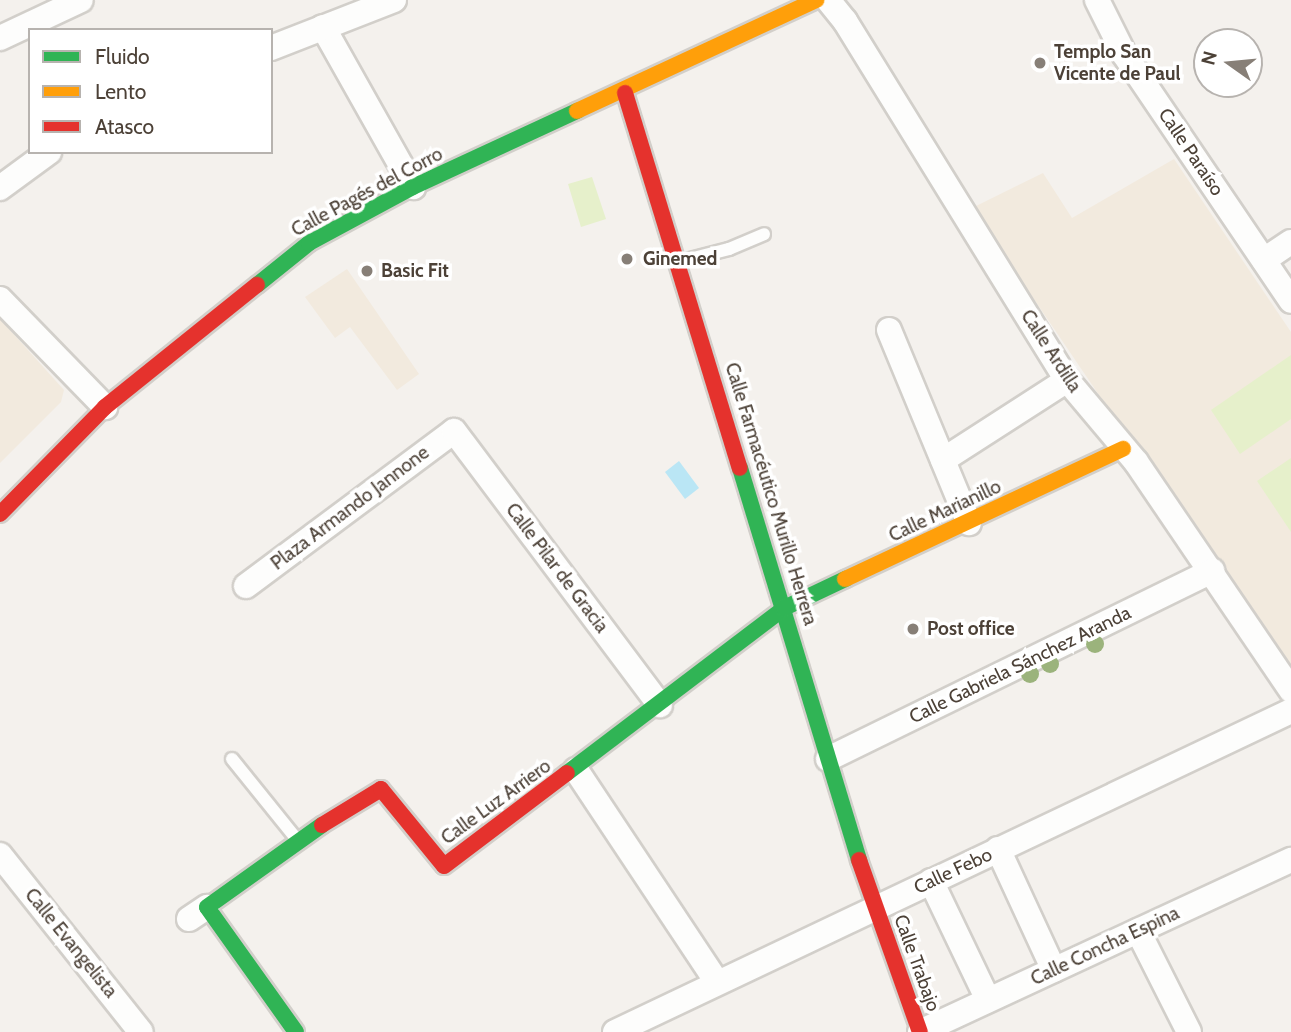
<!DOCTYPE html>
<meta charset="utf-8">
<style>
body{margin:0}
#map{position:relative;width:1291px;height:1032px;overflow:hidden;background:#f4f1ed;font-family:Cabin,sans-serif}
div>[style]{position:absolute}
.education>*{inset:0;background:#f2eade}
.green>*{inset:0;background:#e6f0cb}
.water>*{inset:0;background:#bae6f5}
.roads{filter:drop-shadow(2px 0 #d2cfca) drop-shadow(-2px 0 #d2cfca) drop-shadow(0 2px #d2cfca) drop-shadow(0 -2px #d2cfca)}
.lane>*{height:12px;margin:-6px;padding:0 6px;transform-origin:6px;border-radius:6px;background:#fdfdfc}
.street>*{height:24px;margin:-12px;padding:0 12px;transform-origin:12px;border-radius:12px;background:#fdfdfc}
.fast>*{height:16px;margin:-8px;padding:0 8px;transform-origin:8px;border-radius:8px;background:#30b455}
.slow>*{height:16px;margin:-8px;padding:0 8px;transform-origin:8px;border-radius:8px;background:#ff9f0a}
.jam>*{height:16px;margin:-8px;padding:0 8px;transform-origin:8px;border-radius:8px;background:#e5322d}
.trees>*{width:18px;height:18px;margin:-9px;border-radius:50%;background:#9bb37c}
.dots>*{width:19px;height:19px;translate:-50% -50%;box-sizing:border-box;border:4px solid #fff;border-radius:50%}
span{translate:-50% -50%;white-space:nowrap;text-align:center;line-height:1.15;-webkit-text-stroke:7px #fff;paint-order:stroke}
.poi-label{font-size:19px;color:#4c4137;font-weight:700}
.left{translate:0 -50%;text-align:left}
.street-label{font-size:19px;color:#4c4137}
.legend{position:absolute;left:28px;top:28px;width:245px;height:126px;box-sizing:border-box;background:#fff;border:2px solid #b7b3af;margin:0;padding:9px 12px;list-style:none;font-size:21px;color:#4c4137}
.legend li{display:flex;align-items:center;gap:14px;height:35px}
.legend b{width:35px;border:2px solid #b7b3af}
.north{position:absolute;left:1193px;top:28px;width:70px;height:70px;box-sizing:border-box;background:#fff;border:2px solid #b7b3af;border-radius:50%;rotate:285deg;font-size:19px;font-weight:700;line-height:28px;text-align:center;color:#4c4137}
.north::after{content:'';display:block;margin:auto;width:24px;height:32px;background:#877f77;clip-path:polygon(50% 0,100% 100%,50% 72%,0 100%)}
</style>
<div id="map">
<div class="education">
<i style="clip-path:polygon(1174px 159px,1291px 332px,1291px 678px,972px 208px,1043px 173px,1072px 218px)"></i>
<i style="clip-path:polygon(347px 269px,419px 374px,397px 390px,350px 327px,335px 338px,305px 297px)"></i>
<i style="clip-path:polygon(0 319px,64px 390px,61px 402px,0 463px)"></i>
</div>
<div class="green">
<i style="clip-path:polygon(592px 177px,606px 219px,581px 227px,568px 184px)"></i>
<i style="clip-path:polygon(1291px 355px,1291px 419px,1240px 454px,1211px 410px)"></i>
<i style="clip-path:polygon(1291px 458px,1291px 532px,1257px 481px)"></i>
</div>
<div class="water">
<i style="clip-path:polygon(679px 461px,699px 488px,685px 499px,665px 472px)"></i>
</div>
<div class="roads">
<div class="lane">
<i style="left:678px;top:262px;width:53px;rotate:-14.3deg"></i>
<i style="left:729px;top:249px;width:38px;rotate:-23deg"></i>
<i style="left:232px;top:759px;width:100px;rotate:51.1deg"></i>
</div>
<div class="street">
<i style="left:828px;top:0;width:27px;rotate:51deg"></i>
<i style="left:845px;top:21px;width:422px;rotate:58.3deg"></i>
<i style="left:1067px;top:380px;width:107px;rotate:49.9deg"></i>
<i style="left:1136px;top:462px;width:276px;rotate:55.8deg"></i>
<i style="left:1097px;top:0;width:60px;rotate:63.4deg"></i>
<i style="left:1124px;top:54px;width:298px;rotate:55.9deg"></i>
<i style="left:323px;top:27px;width:184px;rotate:60.6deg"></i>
<i style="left:0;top:38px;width:89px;rotate:-25.1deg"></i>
<i style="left:271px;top:48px;width:132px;rotate:-21.3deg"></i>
<i style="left:0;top:188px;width:61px;rotate:-36.3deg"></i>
<i style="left:1264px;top:260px;width:32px;rotate:-34deg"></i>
<i style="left:0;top:299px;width:151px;rotate:45.8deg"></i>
<i style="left:889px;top:330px;width:209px;rotate:67.5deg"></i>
<i style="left:943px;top:460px;width:148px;rotate:-32.8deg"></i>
<i style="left:246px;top:586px;width:259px;rotate:-36.7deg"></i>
<i style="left:454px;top:431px;width:343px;rotate:53.1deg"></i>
<i style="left:828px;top:759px;width:428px;rotate:-26.1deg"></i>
<i style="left:576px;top:770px;width:253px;rotate:56.4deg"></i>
<i style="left:998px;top:849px;width:133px;rotate:65.2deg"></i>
<i style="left:0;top:855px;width:226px;rotate:51.5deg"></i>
<i style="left:931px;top:881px;width:132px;rotate:64.4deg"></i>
<i style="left:189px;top:919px;width:22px;rotate:-34deg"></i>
<i style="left:1138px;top:931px;width:113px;rotate:63.2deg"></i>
<i style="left:615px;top:1032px;width:748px;rotate:-25.4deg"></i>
<i style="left:920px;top:1032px;width:409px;rotate:-24.9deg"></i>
</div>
<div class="fast">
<i style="left:257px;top:285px;width:67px;rotate:-38.9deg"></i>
<i style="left:309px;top:243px;width:118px;rotate:-28.3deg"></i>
<i style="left:413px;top:187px;width:181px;rotate:-24.9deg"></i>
<i style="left:740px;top:468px;width:410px;rotate:73.1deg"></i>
<i style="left:567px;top:773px;width:273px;rotate:-37.2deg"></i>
<i style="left:784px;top:608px;width:68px;rotate:-25.4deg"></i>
<i style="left:296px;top:1032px;width:153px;rotate:-125.5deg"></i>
<i style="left:207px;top:907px;width:141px;rotate:-35.5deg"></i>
</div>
<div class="slow">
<i style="left:577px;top:111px;width:264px;rotate:-24.9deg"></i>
<i style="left:845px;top:579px;width:307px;rotate:-25.1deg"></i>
</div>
<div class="jam">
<i style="left:625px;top:93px;width:392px;rotate:73deg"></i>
<i style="left:0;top:514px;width:150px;rotate:-45.5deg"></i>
<i style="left:105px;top:407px;width:195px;rotate:-38.8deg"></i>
<i style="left:322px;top:825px;width:69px;rotate:-31.4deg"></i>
<i style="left:381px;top:789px;width:99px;rotate:50.7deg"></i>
<i style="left:444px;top:866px;width:154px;rotate:-37.1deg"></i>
<i style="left:859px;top:860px;width:182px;rotate:70.5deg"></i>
</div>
</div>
<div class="trees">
<i style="left:1095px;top:644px"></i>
<i style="left:1050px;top:664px"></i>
<i style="left:1030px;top:674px"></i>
</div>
<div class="dots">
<i style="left:1040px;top:63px;background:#877f77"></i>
<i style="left:627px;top:259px;background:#877f77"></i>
<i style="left:367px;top:271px;background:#877f77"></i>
<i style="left:913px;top:629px;background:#877f77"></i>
</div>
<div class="poi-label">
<span class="left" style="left:1054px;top:63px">Templo San<br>Vicente de Paul</span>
<span class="left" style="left:643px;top:259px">Ginemed</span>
<span class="left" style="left:381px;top:271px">Basic Fit</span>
<span class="left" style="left:927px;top:629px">Post office</span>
</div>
<div class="street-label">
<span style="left:1191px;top:152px;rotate:56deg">Calle Paraíso</span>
<span style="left:367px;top:192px;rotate:-28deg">Calle Pagés del Corro</span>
<span style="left:1051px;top:351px;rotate:57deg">Calle Ardilla</span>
<span style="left:771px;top:494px;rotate:73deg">Calle Farmacéutico Murillo Herrera</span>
<span style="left:350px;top:508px;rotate:-37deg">Plaza Armando Jannone</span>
<span style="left:945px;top:511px;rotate:-25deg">Calle Marianillo</span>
<span style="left:557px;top:568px;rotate:53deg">Calle Pilar de Gracia</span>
<span style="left:1020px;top:665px;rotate:-26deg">Calle Gabriela Sánchez Aranda</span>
<span style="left:496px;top:802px;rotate:-36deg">Calle Luz Arriero</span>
<span style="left:953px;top:871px;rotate:-25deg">Calle Febo</span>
<span style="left:71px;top:943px;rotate:51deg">Calle Evangelista</span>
<span style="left:1105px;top:946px;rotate:-25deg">Calle Concha Espina</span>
<span style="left:917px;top:963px;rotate:70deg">Calle Trabajo</span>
</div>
<ul class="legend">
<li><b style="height:9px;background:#30b455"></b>Fluido</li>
<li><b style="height:9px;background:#ff9f0a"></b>Lento</li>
<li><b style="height:9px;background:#e5322d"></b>Atasco</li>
</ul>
<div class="north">N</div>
</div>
